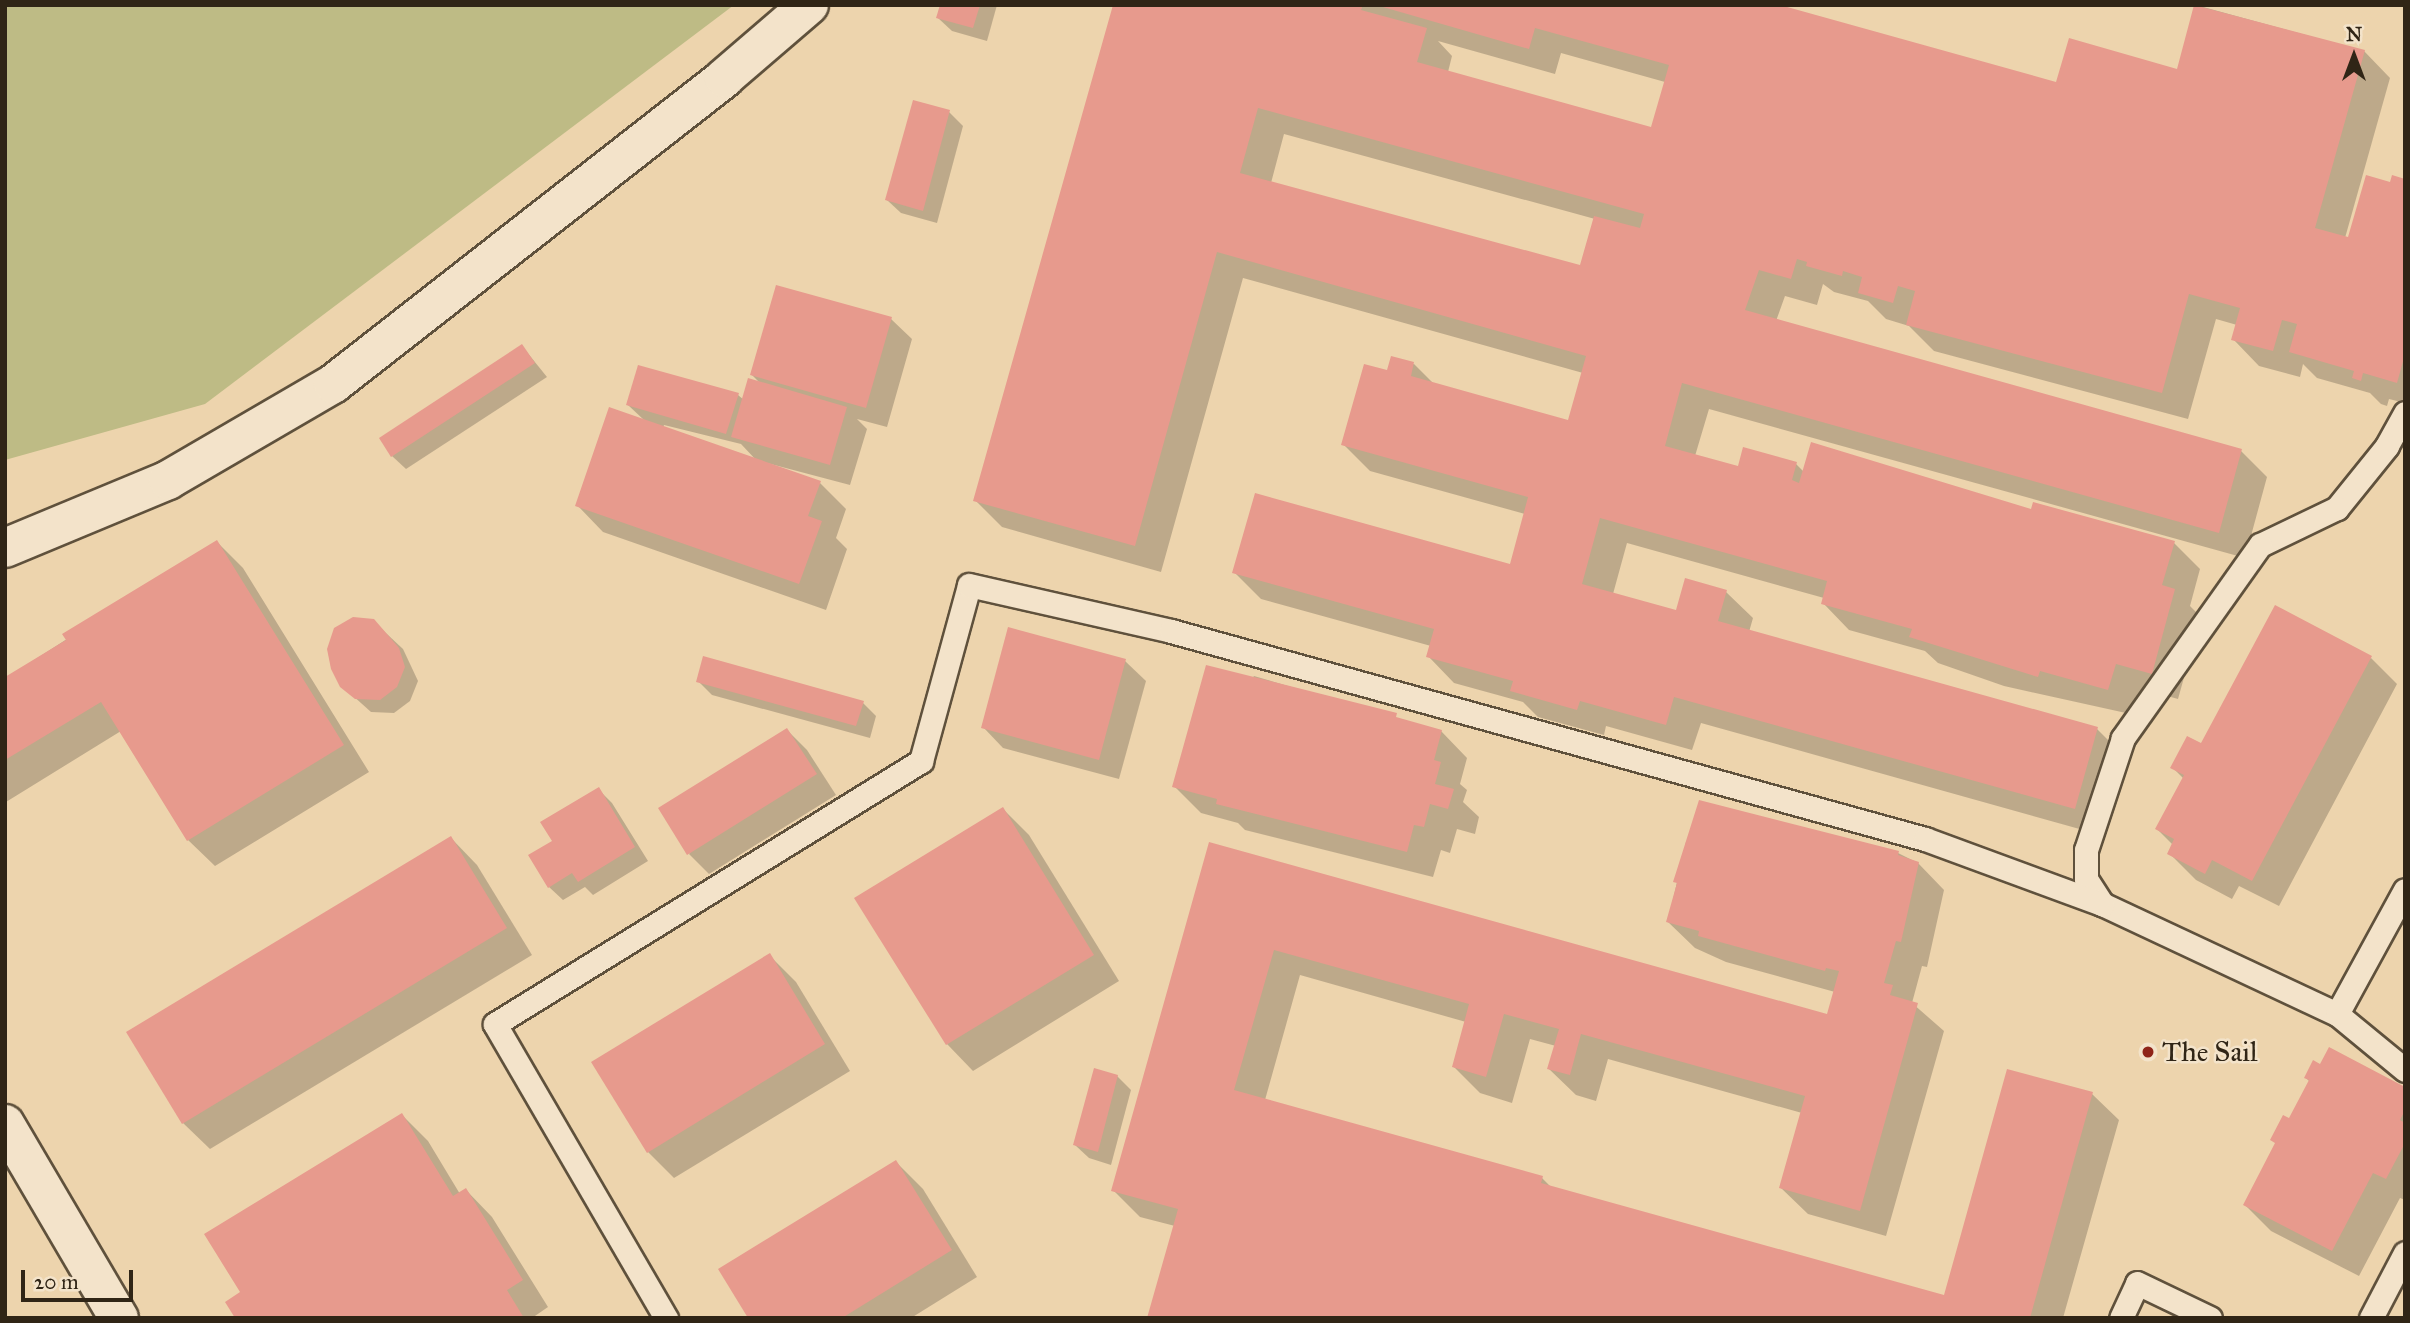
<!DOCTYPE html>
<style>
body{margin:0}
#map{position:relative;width:2410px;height:1323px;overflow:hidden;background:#edd4ad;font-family:"IM FELL Great Primer",serif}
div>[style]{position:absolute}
.green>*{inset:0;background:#bebb85}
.shadow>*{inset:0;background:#0003}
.building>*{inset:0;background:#e79a8d}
.roads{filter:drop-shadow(2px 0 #5f513c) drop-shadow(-2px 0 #5f513c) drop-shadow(0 2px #5f513c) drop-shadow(0 -2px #5f513c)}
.service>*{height:23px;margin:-11.5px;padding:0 11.5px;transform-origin:11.5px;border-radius:11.5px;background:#f3e3ca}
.minor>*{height:38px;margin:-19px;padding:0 19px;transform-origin:19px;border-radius:19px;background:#f3e3ca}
.secondary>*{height:38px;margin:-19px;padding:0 19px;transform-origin:19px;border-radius:19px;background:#f3e3ca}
.dots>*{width:19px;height:19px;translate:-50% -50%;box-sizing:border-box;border:4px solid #f3e3ca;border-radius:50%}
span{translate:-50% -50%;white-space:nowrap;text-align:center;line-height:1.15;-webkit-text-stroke:5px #f3e3ca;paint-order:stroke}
.poi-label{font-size:28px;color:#302516}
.left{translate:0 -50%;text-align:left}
.frame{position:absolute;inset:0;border:7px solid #302516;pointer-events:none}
.north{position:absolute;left:2319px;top:21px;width:70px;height:70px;-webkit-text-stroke:5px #f3e3ca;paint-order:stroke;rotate:0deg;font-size:19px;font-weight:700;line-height:28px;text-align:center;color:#302516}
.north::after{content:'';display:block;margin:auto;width:24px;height:32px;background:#302516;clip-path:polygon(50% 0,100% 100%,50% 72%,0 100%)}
.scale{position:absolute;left:21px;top:1270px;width:112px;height:32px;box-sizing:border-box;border:4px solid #302516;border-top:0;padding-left:9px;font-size:21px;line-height:24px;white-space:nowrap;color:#302516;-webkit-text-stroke:5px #f3e3ca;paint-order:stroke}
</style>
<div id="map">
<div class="green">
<i style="clip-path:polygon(5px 5px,734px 5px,205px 404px,5px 460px)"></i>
</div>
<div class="shadow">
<i style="clip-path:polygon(942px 5px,997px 5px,987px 41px,952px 31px,938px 18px)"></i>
<i style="clip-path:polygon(evenodd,1115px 5px,1774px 5px,2058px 84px,2178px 71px,2196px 5px,2364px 51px,2390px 78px,2345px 238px,2349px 240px,2391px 184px,2405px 180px,2405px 403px,2389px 399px,2387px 406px,2381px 404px,2370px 393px,2317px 378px,2303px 364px,2300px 377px,2259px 366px,2233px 339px,2237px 325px,2216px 319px,2188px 419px,1934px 351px,1909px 326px,1886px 319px,1868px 301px,1834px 292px,1823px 284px,1817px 305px,1785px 296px,1776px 321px,2241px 451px,2267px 477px,2245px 558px,1709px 409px,1695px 456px,1739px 468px,1796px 464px,1804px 472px,2032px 511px,2174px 543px,2200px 569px,2190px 606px,2201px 617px,2178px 699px,2142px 689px,2135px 715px,2004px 686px,1938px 663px,1925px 651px,1849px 630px,1823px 603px,1824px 598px,1627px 543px,1613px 594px,1677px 612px,1726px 592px,1753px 618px,1749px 632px,2097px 729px,2123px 755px,2101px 835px,1701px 723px,1692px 750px,1606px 726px,1604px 735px,1538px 717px,1523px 702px,1454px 683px,1428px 656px,1431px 646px,1261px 599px,1234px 572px,1511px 566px,1525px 514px,1370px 471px,1343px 444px,1388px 372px,1414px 364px,1434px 384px,1569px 422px,1583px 373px,1243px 278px,1161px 572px,1002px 527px,975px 500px,1115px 5px,1438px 41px,1555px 74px,1561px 53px,1665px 82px,1652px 129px,1448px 72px,1452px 56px,1438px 41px,1115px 5px,1284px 134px,1595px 219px,1582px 268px,1271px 183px,1284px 134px)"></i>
<i style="clip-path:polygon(949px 112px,963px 126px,937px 223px,901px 213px,887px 200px)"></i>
<i style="clip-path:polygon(evenodd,891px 319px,912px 339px,887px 427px,857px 419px,867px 429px,850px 485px,763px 462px,820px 483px,846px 509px,836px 538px,847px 549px,826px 610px,603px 532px,577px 505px,645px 421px,628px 405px,738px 395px,744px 400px,761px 384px,752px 375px,891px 319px,664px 425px,741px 444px,757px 461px,663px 428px,664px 425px)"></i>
<i style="clip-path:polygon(522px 346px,547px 377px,406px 469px,392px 456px)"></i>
<i style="clip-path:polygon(217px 542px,243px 568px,369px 772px,215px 866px,188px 840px,121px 731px,6px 802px,5px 679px)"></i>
<i style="clip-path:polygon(373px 621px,403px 649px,418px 681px,410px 701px,394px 713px,371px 712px,342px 686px)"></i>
<i style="clip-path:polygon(2371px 658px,2397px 684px,2279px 906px,2239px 886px,2232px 899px,2196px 880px,2169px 853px,2173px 845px,2157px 829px,2184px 779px,2172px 767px,2202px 746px)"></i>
<i style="clip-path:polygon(1125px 661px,1146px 681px,1119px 779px,1003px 748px,983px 727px)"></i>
<i style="clip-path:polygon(1254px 676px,1441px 731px,1467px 758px,1460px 784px,1467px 790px,1463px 802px,1479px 817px,1475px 834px,1457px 829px,1450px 853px,1441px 850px,1433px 877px,1245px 830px,1238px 823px,1201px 813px,1174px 786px)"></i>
<i style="clip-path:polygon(698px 681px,863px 703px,876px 716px,870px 738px,712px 695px)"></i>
<i style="clip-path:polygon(787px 730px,807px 750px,836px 795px,709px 874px,689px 854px)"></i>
<i style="clip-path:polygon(598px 789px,612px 803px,648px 861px,593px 895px,585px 887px,563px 900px,549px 887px,554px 842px)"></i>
<i style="clip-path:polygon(1003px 809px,1029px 835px,1119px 981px,973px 1071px,947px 1044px)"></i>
<i style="clip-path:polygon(451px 838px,477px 865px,532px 955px,210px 1149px,183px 1123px)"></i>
<i style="clip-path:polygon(1686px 842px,1898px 853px,1918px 863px,1944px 890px,1927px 967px,1922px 966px,1912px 1003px,1944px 1031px,1886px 1236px,1808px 1214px,1781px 1188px,1802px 1113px,1608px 1059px,1596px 1101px,1576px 1095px,1549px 1069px,1556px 1046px,1530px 1039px,1512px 1103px,1480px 1093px,1454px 1067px,1466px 1022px,1300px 975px,1265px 1100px,1542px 1178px,1551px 1187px,1945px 1297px,2092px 1094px,2119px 1120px,2063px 1318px,1149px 1318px,1175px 1226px,1140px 1217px,1113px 1190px,1210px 845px,1828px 1016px,1835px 992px,1726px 962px,1695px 948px,1668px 922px)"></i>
<i style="clip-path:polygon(769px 955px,796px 982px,850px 1071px,674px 1178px,648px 1152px)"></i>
<i style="clip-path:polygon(2321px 1066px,2405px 1089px,2405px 1200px,2400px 1198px,2359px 1276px,2271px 1231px,2245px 1205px,2310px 1082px,2306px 1078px)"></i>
<i style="clip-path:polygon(1117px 1076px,1131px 1090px,1111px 1165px,1089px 1158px,1075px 1145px)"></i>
<i style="clip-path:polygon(402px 1115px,428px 1141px,460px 1194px,466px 1190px,492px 1217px,548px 1307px,532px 1318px,237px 1318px,243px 1293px)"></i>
<i style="clip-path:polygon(896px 1162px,923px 1189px,977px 1277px,911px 1318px,750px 1318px)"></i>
</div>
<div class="building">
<i style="clip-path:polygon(940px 5px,980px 5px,973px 28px,936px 18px)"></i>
<i style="clip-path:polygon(evenodd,1113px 5px,1363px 5px,1361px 10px,1427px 28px,1417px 62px,1651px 127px,1669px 65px,1535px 28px,1529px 49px,1376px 5px,1780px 5px,2056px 82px,2069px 38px,2177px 69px,2194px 5px,2365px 50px,2315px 228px,2348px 237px,2366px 175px,2390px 182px,2392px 175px,2405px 179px,2405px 354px,2397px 383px,2363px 373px,2361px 381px,2352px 378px,2354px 371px,2289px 352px,2297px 324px,2282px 320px,2273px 351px,2231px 340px,2240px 308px,2189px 294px,2162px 393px,1906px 325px,1915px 291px,1898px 286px,1893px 303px,1858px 293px,1862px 277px,1843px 271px,1842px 276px,1806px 266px,1807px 262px,1797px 259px,1791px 279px,1759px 270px,1745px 310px,2242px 449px,2219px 533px,1682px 383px,1665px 446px,1738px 466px,1743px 447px,1797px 462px,1792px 480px,1799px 483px,1811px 442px,2031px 509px,2033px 502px,2175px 541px,2162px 585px,2175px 589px,2152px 674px,2116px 664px,2108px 690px,2040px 671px,2038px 677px,1909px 637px,1912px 629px,1821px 604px,1827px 581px,1600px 518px,1582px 584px,1676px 610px,1685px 578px,1727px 590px,1718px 621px,2098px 727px,2075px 809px,1674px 697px,1666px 725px,1580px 701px,1577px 710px,1510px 691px,1513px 681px,1426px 657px,1434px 629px,1232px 573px,1255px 493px,1510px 564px,1528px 497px,1341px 445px,1364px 364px,1387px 370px,1391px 356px,1414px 362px,1411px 376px,1568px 420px,1586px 356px,1217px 252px,1135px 546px,973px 501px,1113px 5px,1258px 108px,1644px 214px,1640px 228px,1594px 216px,1580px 265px,1240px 173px,1258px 108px)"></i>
<i style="clip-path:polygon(913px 100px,950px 110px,923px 211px,885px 200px)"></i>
<i style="clip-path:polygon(776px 285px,892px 317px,866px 408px,750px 375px)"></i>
<i style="clip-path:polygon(522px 344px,535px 363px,391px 457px,379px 438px)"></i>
<i style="clip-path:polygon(638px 365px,739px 393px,726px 434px,626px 405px)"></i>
<i style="clip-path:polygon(748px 378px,847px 407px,830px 465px,731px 437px)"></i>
<i style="clip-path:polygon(609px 407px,821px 481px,808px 516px,822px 521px,799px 584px,575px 506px)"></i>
<i style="clip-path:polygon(217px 540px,344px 745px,187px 841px,101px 702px,5px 760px,5px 677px,66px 640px,62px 634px)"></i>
<i style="clip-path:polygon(2275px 605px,2372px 656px,2252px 881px,2212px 860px,2205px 874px,2167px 854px,2174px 839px,2155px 829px,2184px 775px,2170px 768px,2187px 736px,2201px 743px)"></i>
<i style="clip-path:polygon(353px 617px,374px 619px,399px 648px,405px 667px,397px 687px,380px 700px,355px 699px,340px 687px,331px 669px,327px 649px,334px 628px)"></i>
<i style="clip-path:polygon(1008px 627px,1126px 659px,1099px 760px,981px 728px)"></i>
<i style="clip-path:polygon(703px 656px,864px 701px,856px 726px,696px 682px)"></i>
<i style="clip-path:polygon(1206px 665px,1397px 713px,1396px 717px,1442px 730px,1434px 760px,1441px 762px,1435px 784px,1454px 789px,1448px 809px,1430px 804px,1424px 827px,1414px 825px,1407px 852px,1216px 804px,1217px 799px,1172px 787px)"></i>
<i style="clip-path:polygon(787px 728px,817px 774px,687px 855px,658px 808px)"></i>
<i style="clip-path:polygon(599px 787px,635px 847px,578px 882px,572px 873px,548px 888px,528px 855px,552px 841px,540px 822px)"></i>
<i style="clip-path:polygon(1699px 800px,1899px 851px,1898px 855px,1919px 862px,1901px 942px,1896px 941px,1884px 983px,1893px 985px,1890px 995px,1918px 1003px,1860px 1211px,1779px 1188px,1805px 1096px,1581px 1034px,1570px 1075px,1547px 1069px,1559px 1029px,1504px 1014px,1486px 1077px,1452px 1067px,1469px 1004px,1274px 950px,1234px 1090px,1543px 1176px,1541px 1183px,1944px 1295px,2007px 1069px,2093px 1092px,2030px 1318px,1147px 1318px,1178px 1209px,1111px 1191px,1209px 842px,1827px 1014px,1839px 971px,1826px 968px,1825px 971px,1698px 936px,1699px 931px,1666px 922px,1677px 883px,1673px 882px)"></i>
<i style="clip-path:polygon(1003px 807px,1094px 955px,946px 1045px,854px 898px)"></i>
<i style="clip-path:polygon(451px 836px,507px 928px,182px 1124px,126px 1032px)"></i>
<i style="clip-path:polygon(770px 953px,825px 1044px,647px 1153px,591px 1062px)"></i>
<i style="clip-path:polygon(2329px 1047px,2405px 1087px,2405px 1110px,2400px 1120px,2405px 1123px,2405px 1143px,2386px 1179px,2373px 1173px,2332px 1251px,2243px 1205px,2275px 1143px,2270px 1140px,2283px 1115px,2289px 1118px,2309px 1080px,2304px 1078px,2313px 1060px,2320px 1064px)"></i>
<i style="clip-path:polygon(1094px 1068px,1118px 1075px,1098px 1152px,1073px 1145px)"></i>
<i style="clip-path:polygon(402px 1113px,453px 1196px,466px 1188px,523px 1280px,507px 1290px,524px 1318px,235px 1318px,225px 1302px,240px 1292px,204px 1234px)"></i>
<i style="clip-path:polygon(896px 1160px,952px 1250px,842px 1318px,748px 1318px,718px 1269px)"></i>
</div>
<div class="roads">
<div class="service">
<i style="left:2405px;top:413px;width:38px;rotate:119deg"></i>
<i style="left:2387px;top:446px;width:80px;rotate:128.9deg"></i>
<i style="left:2337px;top:508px;width:85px;rotate:154.3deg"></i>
<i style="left:2260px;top:545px;width:237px;rotate:125.4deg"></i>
<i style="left:2123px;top:738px;width:118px;rotate:108.3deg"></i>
<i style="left:2086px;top:850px;width:29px;rotate:90deg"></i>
<i style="left:2086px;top:879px;width:30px;rotate:57deg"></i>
<i style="left:2102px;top:904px;width:259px;rotate:25.1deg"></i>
<i style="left:2337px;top:1014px;width:88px;rotate:39.5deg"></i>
<i style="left:2337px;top:1014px;width:141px;rotate:-61.3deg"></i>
<i style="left:666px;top:1318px;width:340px;rotate:-120.2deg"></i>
<i style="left:495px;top:1024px;width:501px;rotate:-31.69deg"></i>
<i style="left:921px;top:761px;width:182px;rotate:-74.7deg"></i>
<i style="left:969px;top:585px;width:207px;rotate:12.8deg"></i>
<i style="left:1171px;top:631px;width:782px;rotate:15.42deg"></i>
<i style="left:1925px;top:839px;width:189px;rotate:20.2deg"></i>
<i style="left:2121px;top:1318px;width:38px;rotate:-65deg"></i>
<i style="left:2137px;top:1283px;width:81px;rotate:25.6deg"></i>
<i style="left:2371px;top:1318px;width:73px;rotate:-62.4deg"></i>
</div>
<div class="minor">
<i style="left:5px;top:548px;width:177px;rotate:-22.6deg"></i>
<i style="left:168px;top:480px;width:191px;rotate:-30.2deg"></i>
<i style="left:333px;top:384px;width:497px;rotate:-38deg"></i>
<i style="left:724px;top:78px;width:112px;rotate:-40.7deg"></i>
</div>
<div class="secondary">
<i style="left:5px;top:1124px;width:225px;rotate:59.6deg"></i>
</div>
</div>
<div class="dots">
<i style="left:2148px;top:1052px;background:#8f2418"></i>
</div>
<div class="poi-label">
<span class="left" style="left:2162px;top:1052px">The Sail</span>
</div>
<div class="frame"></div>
<div class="north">N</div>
<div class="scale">20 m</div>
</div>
